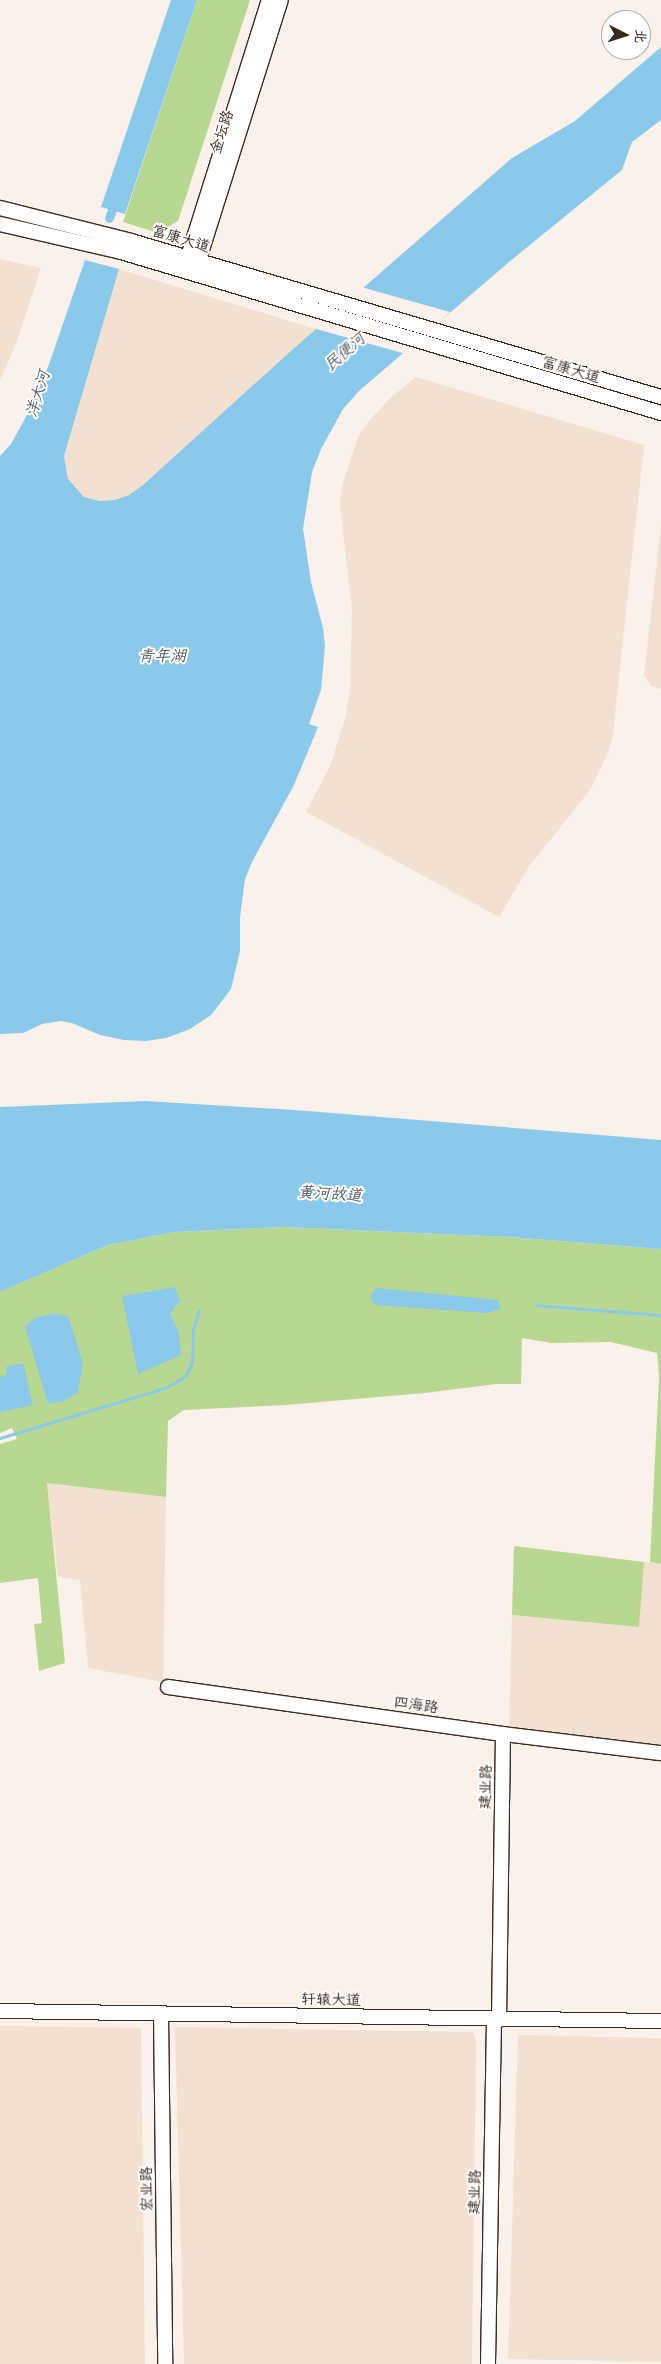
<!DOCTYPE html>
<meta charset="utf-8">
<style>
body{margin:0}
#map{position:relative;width:661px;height:2364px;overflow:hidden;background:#f9f1ea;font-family:"Architects Daughter","LXGW WenKai TC",sans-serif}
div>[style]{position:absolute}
.built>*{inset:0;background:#f2e1d0}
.green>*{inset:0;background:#b8d790}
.water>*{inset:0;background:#8ac9ea}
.pier>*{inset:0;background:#f9f1ea}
.stream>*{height:2.5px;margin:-1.25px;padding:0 1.25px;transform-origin:1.25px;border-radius:1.25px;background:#8ac9ea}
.canal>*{height:9px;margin:-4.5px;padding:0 4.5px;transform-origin:4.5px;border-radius:4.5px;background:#8ac9ea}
.roads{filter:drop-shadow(1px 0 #3b2a1e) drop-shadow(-1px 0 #3b2a1e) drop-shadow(0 1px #3b2a1e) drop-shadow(0 -1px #3b2a1e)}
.secondary>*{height:14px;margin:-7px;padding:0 7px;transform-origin:7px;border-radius:7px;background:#fff}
span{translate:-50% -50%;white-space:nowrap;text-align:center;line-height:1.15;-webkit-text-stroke:4px #fff;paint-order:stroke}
.street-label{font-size:15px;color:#3b2a1e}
.water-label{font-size:16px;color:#535a5b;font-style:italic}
.north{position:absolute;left:601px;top:10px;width:50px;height:50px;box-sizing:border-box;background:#fff;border:1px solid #b1aaa5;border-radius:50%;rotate:95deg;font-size:14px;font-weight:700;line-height:20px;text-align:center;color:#3b2a1e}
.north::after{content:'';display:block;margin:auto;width:18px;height:22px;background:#3b2a1e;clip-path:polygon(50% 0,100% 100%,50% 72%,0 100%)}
</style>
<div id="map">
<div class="built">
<i style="clip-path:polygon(0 259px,41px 268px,16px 344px,0 380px)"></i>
<i style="clip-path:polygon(119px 269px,316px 329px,143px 485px,129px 495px,115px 500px,100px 501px,84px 497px,68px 479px,64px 456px)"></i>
<i style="clip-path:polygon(416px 377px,644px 445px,613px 733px,608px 753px,590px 790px,528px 868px,499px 917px,306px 812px,331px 764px,346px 715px,350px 689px,352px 609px,340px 504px,343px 483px,358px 437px,369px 421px,390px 398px)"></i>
<i style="clip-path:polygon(661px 524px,661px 689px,652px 686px,644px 676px)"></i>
<i style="clip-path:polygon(47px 1483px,166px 1497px,163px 1682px,88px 1668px,80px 1580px,58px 1577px)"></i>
<i style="clip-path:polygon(644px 1562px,661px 1564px,661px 1746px,509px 1727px,512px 1615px,638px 1627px)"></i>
<i style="clip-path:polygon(0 2026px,141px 2028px,145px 2364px,0 2364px)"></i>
<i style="clip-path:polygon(175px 2027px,473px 2032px,476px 2040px,475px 2131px,472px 2364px,184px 2364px)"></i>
<i style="clip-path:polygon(518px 2035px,661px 2038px,661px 2362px,508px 2359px)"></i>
</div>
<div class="green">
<i style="clip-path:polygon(197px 0,250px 0,178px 221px,158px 233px,123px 222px)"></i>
<i style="clip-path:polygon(282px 1227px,510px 1237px,661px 1249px,661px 1564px,650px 1562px,659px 1376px,657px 1353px,611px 1342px,552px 1343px,522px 1338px,521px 1384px,496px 1384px,425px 1393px,285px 1405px,184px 1410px,168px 1421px,166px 1497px,47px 1483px,65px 1663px,39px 1671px,34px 1624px,42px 1623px,38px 1578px,0 1583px,0 1444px,17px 1439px,12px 1428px,0 1433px,0 1292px,108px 1245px,175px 1232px)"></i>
<i style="clip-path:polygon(514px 1546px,644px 1562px,639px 1627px,512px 1615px)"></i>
</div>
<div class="water">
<i style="clip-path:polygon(171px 0,197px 0,125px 214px,101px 207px)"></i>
<i style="clip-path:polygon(661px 47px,661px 120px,632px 142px,622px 170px,509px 262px,359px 391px,343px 409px,321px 449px,312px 472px,303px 529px,311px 582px,323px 628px,325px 646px,321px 690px,309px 724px,318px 727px,294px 785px,252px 862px,245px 879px,240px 917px,240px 951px,231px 989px,211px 1015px,190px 1029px,166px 1038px,146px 1041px,124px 1040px,100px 1035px,72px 1023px,61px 1021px,42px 1024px,23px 1033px,0 1034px,0 456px,11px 444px,28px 413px,48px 367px,85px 260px,119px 269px,64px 456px,68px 479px,84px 497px,100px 501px,115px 500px,129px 495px,143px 485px,292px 350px,512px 158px,575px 121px)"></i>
<i style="clip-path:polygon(146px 1101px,295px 1110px,661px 1140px,661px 1249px,510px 1237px,282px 1227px,175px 1232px,108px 1245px,0 1292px,0 1107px)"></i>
<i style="clip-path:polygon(175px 1287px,180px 1300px,170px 1314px,179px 1333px,181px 1355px,138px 1374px,122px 1296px)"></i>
<i style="clip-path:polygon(376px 1288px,498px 1300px,501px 1309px,487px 1313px,377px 1305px,372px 1301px,371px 1295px)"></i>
<i style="clip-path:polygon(53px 1314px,68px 1316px,83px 1363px,78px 1392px,64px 1401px,48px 1404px,25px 1326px,37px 1317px)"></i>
<i style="clip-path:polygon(23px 1363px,33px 1405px,0 1412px,0 1377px,7px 1374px,6px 1367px)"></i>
</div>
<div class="pier">
<i style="clip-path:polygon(361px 287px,450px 312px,406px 354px,316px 329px)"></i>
</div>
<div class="stream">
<i style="left:536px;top:1305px;width:125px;rotate:4.6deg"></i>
<i style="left:0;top:1438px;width:172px;rotate:-16.9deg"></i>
<i style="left:165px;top:1388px;width:24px;rotate:-30deg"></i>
<i style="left:186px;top:1376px;width:15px;rotate:-67deg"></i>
<i style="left:192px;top:1362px;width:33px;rotate:-88deg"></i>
<i style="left:193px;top:1329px;width:19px;rotate:-72deg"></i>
</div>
<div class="canal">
<i style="left:109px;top:218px;width:20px;rotate:-70deg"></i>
</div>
<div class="roads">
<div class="secondary">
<i style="left:0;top:208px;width:135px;rotate:14.1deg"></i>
<i style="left:131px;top:241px;width:552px;rotate:16.4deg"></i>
<i style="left:0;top:224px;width:124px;rotate:13deg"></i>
<i style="left:121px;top:252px;width:563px;rotate:16.6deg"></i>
<i style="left:185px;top:266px;width:279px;rotate:-72.5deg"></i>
<i style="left:196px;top:269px;width:282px;rotate:-72.5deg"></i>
<i style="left:168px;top:1687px;width:338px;rotate:8deg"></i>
<i style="left:503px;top:1734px;width:159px;rotate:6.9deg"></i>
<i style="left:0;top:2011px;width:661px;rotate:0.87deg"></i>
<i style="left:161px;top:2014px;width:350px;rotate:89.3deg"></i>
<i style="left:499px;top:2020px;width:286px;rotate:-89.2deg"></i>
<i style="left:488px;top:2364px;width:344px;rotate:-89deg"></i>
</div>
</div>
<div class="street-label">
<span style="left:222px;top:132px;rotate:-72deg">金坛路</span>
<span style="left:181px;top:239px;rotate:17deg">富康大道</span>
<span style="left:571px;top:370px;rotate:16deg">富康大道</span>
<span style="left:416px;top:1705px;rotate:8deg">四海路</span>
<span style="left:486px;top:1787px;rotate:-89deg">建业路</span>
<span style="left:331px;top:2000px;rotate:1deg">轩辕大道</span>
<span style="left:147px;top:2189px;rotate:-91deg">宏业路</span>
<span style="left:475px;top:2192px;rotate:-89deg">建业路</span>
</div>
<div class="water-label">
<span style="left:345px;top:352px;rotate:-41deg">民便河</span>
<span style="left:38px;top:394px;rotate:-73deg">洋大河</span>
<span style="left:162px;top:656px">青年湖</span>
<span style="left:330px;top:1194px;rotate:3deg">黄河故道</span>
</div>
<div class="north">北</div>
</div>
